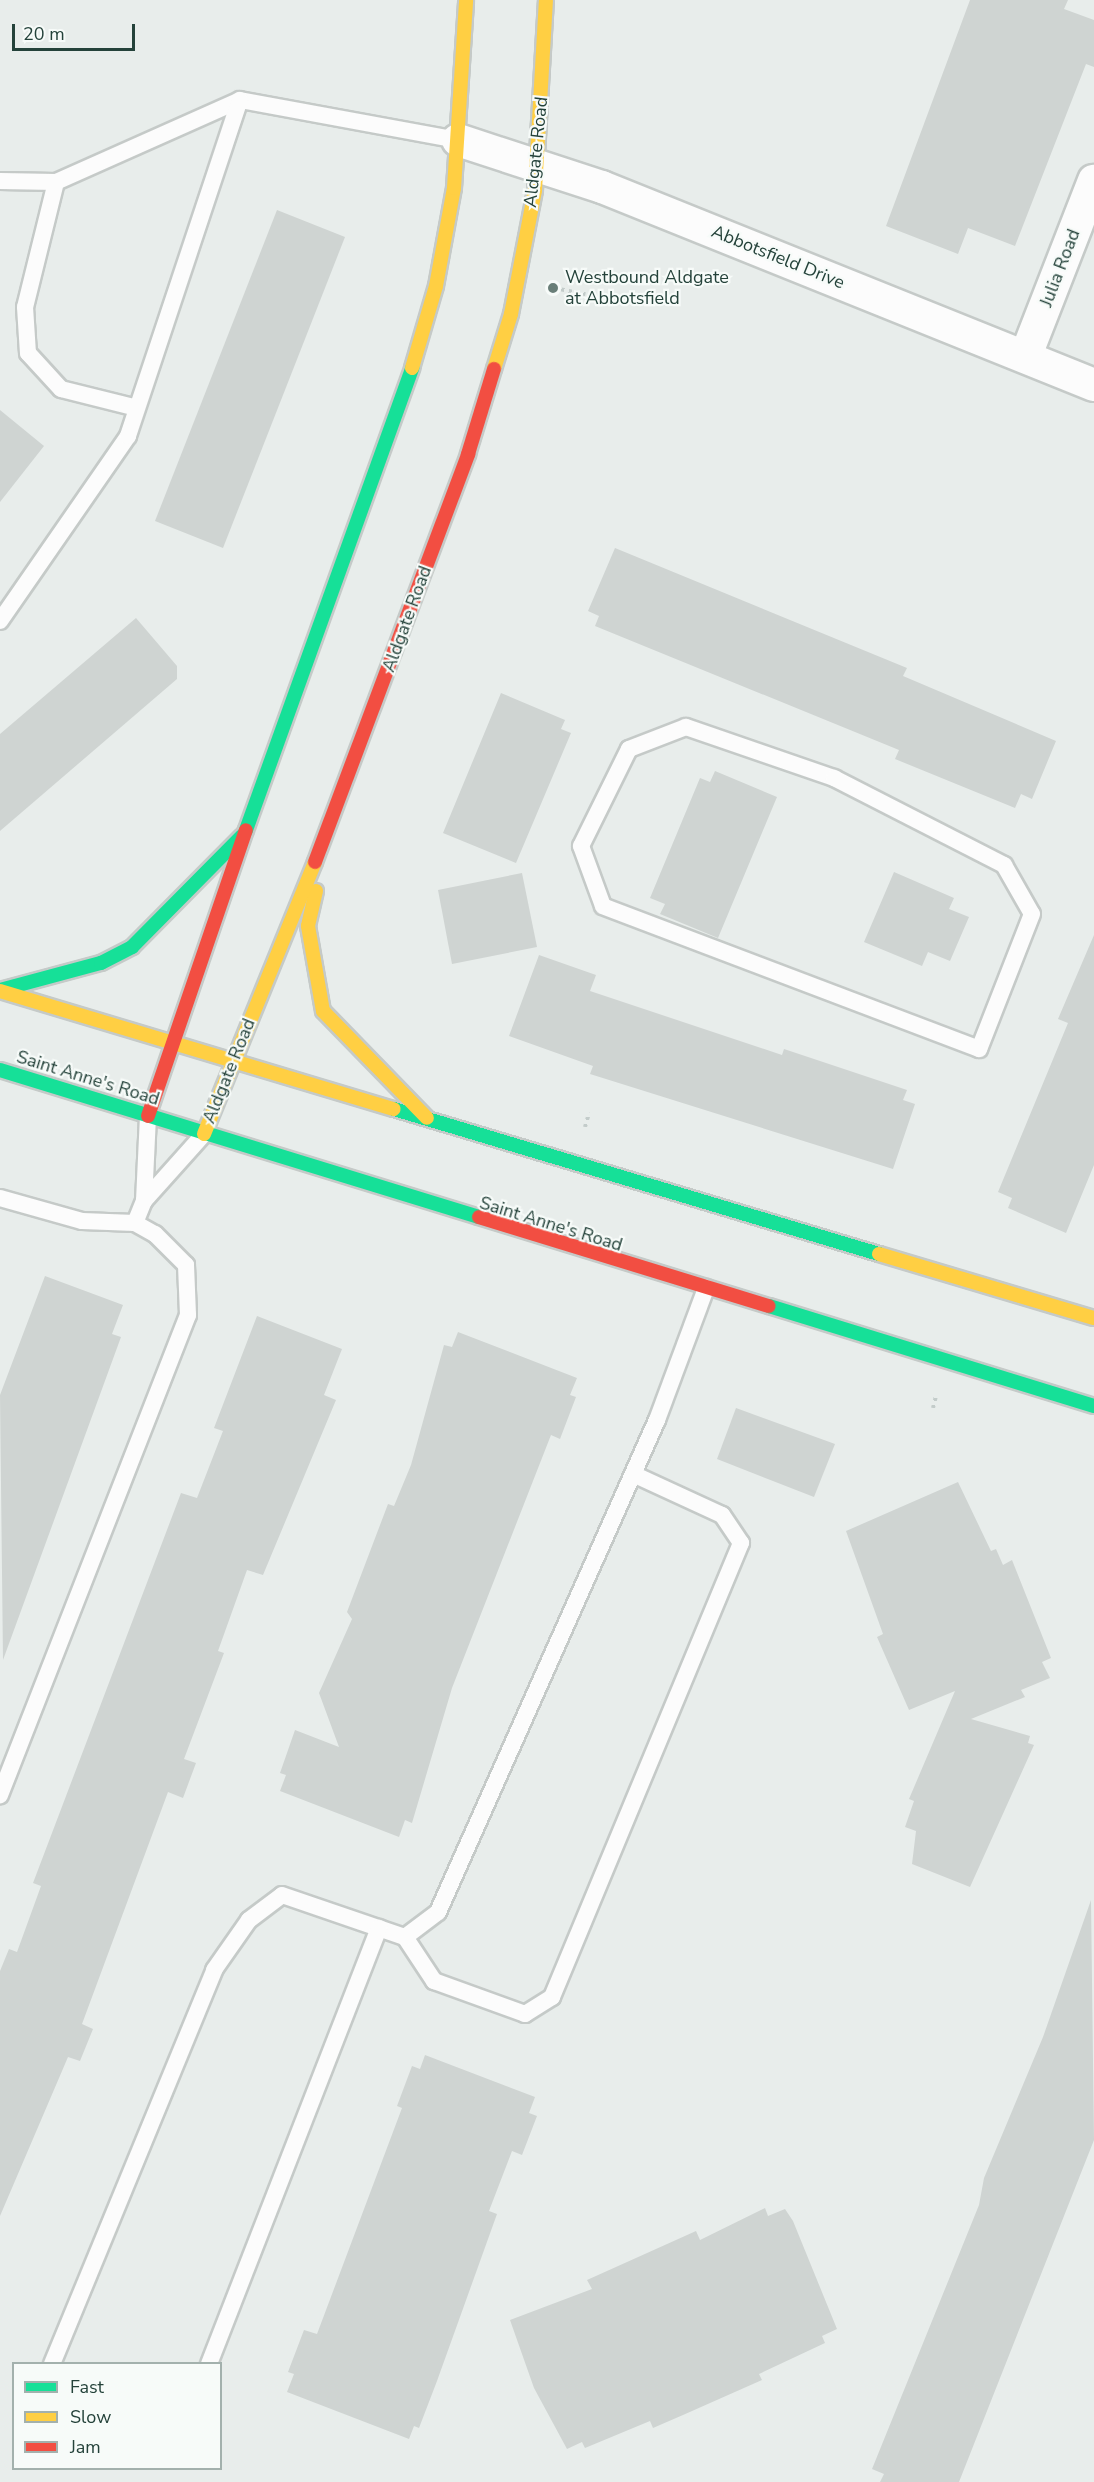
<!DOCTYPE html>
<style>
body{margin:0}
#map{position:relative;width:1094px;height:2482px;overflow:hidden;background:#e8edeb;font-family:"Nunito Sans",sans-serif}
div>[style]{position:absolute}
.building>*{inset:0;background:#cfd4d2}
.path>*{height:4px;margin-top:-2px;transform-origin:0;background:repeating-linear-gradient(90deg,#c3ccca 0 3px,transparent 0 7.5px)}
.roads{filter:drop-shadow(2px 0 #c5cac8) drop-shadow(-2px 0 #c5cac8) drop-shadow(0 2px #c5cac8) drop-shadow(0 -2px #c5cac8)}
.lane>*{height:16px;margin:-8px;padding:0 8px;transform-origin:8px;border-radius:8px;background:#fcfcfc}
.street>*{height:32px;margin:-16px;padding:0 16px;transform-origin:16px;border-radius:16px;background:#fcfcfc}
.fast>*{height:14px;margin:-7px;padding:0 7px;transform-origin:7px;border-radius:7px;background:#16e098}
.slow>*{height:14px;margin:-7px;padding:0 7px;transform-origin:7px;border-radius:7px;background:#ffcf43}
.jam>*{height:14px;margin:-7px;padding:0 7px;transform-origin:7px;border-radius:7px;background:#f24e42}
.dots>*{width:16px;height:16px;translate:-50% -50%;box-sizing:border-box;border:3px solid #f7fbf9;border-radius:50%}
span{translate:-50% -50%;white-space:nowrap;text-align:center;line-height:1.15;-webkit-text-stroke:4.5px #f7fbf9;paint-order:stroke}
.street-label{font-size:18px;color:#24423a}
.poi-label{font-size:18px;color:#24423a}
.left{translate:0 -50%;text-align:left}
.legend{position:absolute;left:12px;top:2362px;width:210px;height:108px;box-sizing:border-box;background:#f7fbf9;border:2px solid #a3b1ad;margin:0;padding:8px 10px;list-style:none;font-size:18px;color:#24423a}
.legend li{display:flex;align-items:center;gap:12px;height:30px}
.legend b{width:30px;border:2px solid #a3b1ad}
.scale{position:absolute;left:12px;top:24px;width:123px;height:27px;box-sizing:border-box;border:3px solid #24423a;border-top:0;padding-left:8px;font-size:18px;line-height:21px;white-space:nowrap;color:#24423a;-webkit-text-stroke:4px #f7fbf9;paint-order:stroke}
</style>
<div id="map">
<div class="building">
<i style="clip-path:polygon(970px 0,1068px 0,1064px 9px,1094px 20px,1094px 67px,1086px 64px,1015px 246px,968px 228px,958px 254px,886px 226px)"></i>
<i style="clip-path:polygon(277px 210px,345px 237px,223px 548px,155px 521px)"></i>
<i style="clip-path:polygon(0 410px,44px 446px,0 502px)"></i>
<i style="clip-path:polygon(615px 548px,907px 668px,903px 676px,1056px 741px,1032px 799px,1021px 794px,1015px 808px,895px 759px,899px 750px,595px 626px,599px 616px,588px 611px)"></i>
<i style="clip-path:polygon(136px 618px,177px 666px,177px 679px,0 831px,0 734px)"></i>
<i style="clip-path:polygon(501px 693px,565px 720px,561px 729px,571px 733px,516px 863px,443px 833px)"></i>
<i style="clip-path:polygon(715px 771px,777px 797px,718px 938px,660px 914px,665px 904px,650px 898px,700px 778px,710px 782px)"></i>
<i style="clip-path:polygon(894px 872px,954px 898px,949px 909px,969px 917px,950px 961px,928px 952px,922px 966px,864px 942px)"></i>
<i style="clip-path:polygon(522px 873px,537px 947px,452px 964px,438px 890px)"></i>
<i style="clip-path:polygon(1094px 935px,1094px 1165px,1066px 1233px,1008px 1208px,1012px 1198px,998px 1192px,1068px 1023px,1058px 1019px)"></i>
<i style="clip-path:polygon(539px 955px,596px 975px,590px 991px,782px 1055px,784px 1049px,907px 1090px,903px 1100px,915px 1104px,893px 1169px,590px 1074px,593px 1066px,509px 1036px)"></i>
<i style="clip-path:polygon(45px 1276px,123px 1305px,112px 1334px,121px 1337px,3px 1660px,0 1395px)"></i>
<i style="clip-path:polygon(257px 1316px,342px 1349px,324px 1395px,336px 1400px,263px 1575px,247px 1570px,218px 1651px,224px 1653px,184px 1759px,196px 1763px,183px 1798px,168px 1792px,82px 2024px,93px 2029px,80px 2061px,68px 2057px,0 2216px,0 1971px,9px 1949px,17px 1952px,41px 1886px,33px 1883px,181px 1493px,197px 1498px,223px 1431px,214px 1428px)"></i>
<i style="clip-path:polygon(458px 1332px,577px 1378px,570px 1395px,576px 1397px,560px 1439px,551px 1435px,452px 1688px,412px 1823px,405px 1820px,399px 1837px,280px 1791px,286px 1775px,280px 1773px,295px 1730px,339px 1747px,319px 1693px,352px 1619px,347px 1612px,388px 1504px,394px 1506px,411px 1465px,444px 1345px,452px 1347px)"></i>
<i style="clip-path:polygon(736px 1408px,835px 1444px,814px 1497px,717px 1459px)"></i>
<i style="clip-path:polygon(958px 1482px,991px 1551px,996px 1549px,1003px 1565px,1012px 1560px,1051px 1658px,1042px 1662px,1050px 1678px,1021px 1690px,1025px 1697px,971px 1719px,1030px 1736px,1028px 1743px,1034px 1745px,970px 1887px,912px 1864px,916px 1831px,905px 1827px,914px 1801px,909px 1799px,955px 1691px,909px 1710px,877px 1637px,883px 1634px,846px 1531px)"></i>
<i style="clip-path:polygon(1091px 1900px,1094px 2140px,959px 2482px,880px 2482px,884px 2474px,872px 2469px,979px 2205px,984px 2178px,1043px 2037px)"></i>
<i style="clip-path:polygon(425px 2055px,535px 2097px,529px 2113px,537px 2116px,522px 2155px,512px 2151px,489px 2211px,497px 2214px,437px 2381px,419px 2428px,414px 2426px,409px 2439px,287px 2392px,294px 2374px,288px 2372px,304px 2330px,317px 2334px,402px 2108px,397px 2106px,412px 2066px,420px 2069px)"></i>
<i style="clip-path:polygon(765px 2208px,768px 2216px,785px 2209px,793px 2221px,837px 2329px,822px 2336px,825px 2343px,759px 2374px,762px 2380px,683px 2415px,653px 2428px,650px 2421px,585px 2448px,582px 2442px,567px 2449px,534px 2388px,510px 2320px,592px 2289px,587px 2280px,696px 2231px,700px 2240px)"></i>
</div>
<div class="path">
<i style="left:554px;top:288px;width:32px;rotate:11deg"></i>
<i style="left:585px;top:1127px;width:15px;rotate:-74deg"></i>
<i style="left:933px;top:1408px;width:12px;rotate:-76deg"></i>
</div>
<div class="roads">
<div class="lane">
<i style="left:0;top:181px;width:56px;rotate:1deg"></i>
<i style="left:56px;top:182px;width:201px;rotate:-24deg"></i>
<i style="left:240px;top:100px;width:222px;rotate:10.4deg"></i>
<i style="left:56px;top:182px;width:129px;rotate:103.9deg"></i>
<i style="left:25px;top:307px;width:46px;rotate:86.3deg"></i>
<i style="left:28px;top:353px;width:49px;rotate:47.5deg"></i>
<i style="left:61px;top:389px;width:78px;rotate:14deg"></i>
<i style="left:0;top:621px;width:225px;rotate:-55.3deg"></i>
<i style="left:128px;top:436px;width:354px;rotate:-71.6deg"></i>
<i style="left:686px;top:727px;width:157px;rotate:19deg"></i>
<i style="left:834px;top:778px;width:191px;rotate:27.1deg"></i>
<i style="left:1004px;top:865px;width:56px;rotate:60.3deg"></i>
<i style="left:1032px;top:914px;width:145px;rotate:111.4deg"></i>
<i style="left:979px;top:1049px;width:402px;rotate:-159.2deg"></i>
<i style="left:603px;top:906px;width:64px;rotate:-110.1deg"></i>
<i style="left:581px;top:846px;width:108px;rotate:-63.7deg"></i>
<i style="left:629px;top:749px;width:61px;rotate:-21.1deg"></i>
<i style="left:0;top:1198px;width:85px;rotate:15.7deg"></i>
<i style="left:82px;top:1221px;width:53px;rotate:2.2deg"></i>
<i style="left:135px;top:1223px;width:23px;rotate:29deg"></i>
<i style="left:155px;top:1234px;width:44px;rotate:45deg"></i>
<i style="left:186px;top:1265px;width:50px;rotate:87.7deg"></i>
<i style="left:188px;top:1315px;width:516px;rotate:111.39deg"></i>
<i style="left:144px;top:1201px;width:85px;rotate:-87.3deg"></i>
<i style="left:135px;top:1223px;width:24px;rotate:-68deg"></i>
<i style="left:144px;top:1201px;width:90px;rotate:-48.2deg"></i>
<i style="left:405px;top:1937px;width:53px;rotate:56.6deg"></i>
<i style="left:434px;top:1981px;width:97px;rotate:19.9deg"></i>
<i style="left:525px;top:2014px;width:32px;rotate:-32deg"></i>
<i style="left:552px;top:1997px;width:492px;rotate:-67.4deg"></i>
<i style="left:741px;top:1543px;width:34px;rotate:-124deg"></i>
<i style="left:722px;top:1515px;width:98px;rotate:-155.3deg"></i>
<i style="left:52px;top:2364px;width:426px;rotate:-67.6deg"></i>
<i style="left:214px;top:1970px;width:61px;rotate:-55deg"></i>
<i style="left:249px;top:1920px;width:41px;rotate:-37.1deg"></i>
<i style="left:282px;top:1895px;width:130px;rotate:18.9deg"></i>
<i style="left:405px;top:1937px;width:41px;rotate:-37.1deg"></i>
<i style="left:438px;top:1912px;width:539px;rotate:-66.01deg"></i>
<i style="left:657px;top:1420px;width:141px;rotate:-69.6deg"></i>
<i style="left:209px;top:2364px;width:468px;rotate:-68.7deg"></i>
</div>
<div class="street">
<i style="left:458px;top:140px;width:151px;rotate:18.1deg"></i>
<i style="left:602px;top:187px;width:530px;rotate:21.92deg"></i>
<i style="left:1026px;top:355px;width:187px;rotate:-68.7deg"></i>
</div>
<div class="fast">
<i style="left:246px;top:830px;width:491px;rotate:-70.2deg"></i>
<i style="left:0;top:990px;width:105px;rotate:-15deg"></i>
<i style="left:101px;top:963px;width:35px;rotate:-27deg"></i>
<i style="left:132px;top:947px;width:156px;rotate:-45.3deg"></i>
<i style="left:0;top:1070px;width:501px;rotate:17.06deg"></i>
<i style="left:394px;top:1109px;width:506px;rotate:16.65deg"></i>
<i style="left:769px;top:1306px;width:340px;rotate:17.1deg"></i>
</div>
<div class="slow">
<i style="left:412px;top:368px;width:85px;rotate:-73.7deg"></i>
<i style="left:436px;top:286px;width:100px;rotate:-79.6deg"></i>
<i style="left:454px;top:188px;width:188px;rotate:-86.3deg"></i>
<i style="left:494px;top:369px;width:58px;rotate:-72.8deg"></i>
<i style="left:511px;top:314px;width:126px;rotate:-79deg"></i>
<i style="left:535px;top:190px;width:190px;rotate:-86.7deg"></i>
<i style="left:316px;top:891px;width:36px;rotate:103deg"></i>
<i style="left:308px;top:926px;width:86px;rotate:80deg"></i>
<i style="left:323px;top:1011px;width:149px;rotate:45.8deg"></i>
<i style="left:0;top:991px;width:411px;rotate:16.7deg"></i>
<i style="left:204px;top:1134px;width:294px;rotate:-67.8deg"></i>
<i style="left:879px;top:1254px;width:224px;rotate:16.6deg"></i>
</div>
<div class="jam">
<i style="left:315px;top:862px;width:436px;rotate:-69.4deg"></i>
<i style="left:468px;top:454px;width:89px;rotate:-73deg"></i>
<i style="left:148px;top:1116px;width:302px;rotate:-71.1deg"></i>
<i style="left:479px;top:1217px;width:303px;rotate:17.1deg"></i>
</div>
</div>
<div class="dots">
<i style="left:553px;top:288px;background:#697e78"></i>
</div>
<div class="street-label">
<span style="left:536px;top:152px;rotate:-84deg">Aldgate Road</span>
<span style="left:778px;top:257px;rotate:22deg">Abbotsfield Drive</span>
<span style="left:1060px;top:268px;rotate:-69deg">Julia Road</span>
<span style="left:407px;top:619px;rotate:-70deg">Aldgate Road</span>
<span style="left:229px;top:1071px;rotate:-68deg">Aldgate Road</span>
<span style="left:88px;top:1078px;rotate:17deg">Saint Anne's Road</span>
<span style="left:551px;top:1224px;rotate:17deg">Saint Anne's Road</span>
</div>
<div class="poi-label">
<span class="left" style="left:565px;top:288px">Westbound Aldgate<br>at Abbotsfield</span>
</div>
<ul class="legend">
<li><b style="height:8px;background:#16e098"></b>Fast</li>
<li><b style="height:8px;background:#ffcf43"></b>Slow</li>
<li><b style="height:8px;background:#f24e42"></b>Jam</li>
</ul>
<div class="scale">20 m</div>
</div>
